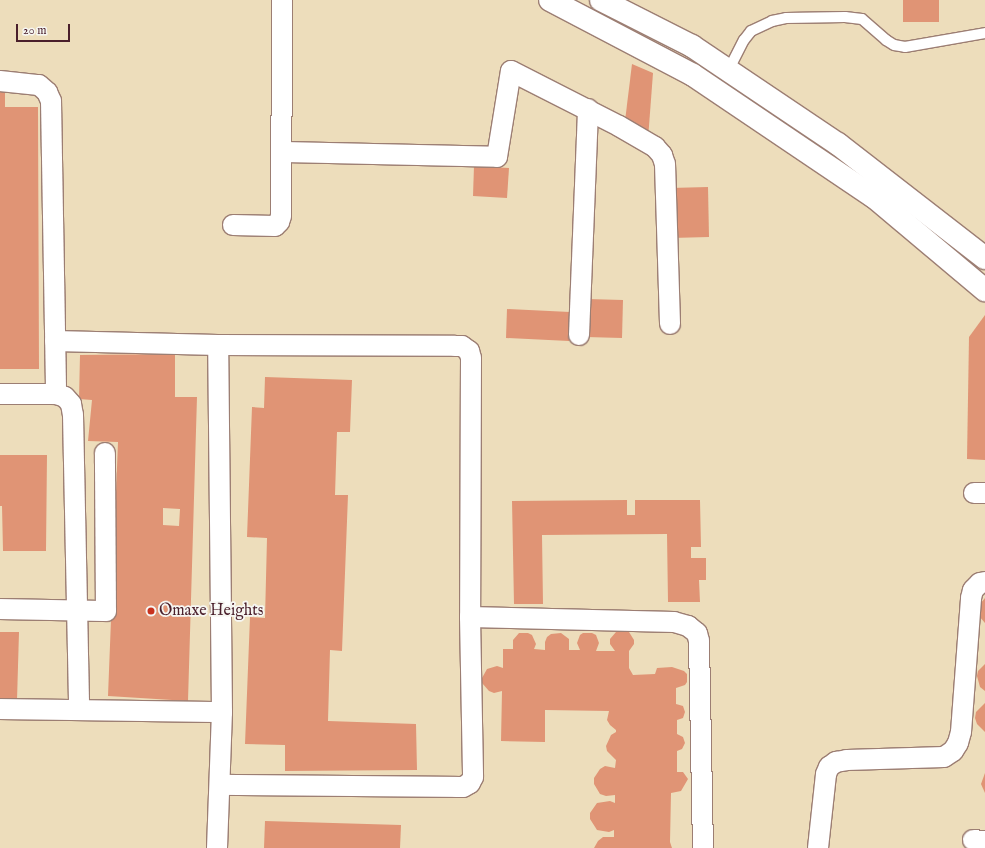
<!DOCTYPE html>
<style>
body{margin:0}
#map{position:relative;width:985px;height:848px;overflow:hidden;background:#edddbb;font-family:"IM FELL English",serif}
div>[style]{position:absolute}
.building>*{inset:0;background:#e09475}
.roads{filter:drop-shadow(1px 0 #9c7e73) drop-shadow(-1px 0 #9c7e73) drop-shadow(0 1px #9c7e73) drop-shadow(0 -1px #9c7e73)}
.lane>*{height:10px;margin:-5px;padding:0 5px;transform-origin:5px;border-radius:5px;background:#fff}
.street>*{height:20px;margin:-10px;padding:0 10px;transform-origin:10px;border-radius:10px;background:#fff}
.secondary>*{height:22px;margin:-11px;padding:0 11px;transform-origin:11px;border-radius:11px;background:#fff}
.dots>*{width:11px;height:11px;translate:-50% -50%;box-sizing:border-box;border:2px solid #f6f6f2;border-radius:50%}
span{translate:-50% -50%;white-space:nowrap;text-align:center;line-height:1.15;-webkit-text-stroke:3.5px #f6f6f2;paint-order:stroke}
.poi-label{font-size:16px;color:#4a1f2b}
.left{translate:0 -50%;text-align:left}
.scale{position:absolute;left:16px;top:24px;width:54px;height:18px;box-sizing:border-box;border:2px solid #4a1f2b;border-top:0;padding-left:5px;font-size:12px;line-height:14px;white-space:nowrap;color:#4a1f2b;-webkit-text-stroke:3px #f6f6f2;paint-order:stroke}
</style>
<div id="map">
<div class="building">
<i style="clip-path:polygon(903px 0,939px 0,939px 22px,903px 22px)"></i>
<i style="clip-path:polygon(632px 64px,653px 73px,648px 139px,625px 121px)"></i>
<i style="clip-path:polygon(0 82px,5px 82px,5px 107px,38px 107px,39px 369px,0 369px)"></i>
<i style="clip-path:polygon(474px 166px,509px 168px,507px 198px,473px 196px)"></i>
<i style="clip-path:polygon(708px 187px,709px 237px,671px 238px,670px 188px)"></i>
<i style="clip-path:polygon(587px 299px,623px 300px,622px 338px,586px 337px)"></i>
<i style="clip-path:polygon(507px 309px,570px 312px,569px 341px,506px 338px)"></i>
<i style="clip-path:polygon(985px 315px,985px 460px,967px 459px,969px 337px)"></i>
<i style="clip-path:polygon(evenodd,175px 354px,175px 397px,197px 397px,188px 701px,108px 696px,118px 442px,88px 441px,92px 400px,79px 399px,80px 355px,175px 354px,163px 508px,180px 509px,179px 526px,163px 525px,163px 508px)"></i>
<i style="clip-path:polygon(265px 377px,352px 380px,350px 432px,337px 432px,335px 495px,348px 495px,342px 651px,330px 650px,328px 721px,416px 724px,417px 770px,285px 771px,285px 745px,245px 744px,250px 617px,265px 618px,267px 538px,247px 537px,252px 407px,264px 408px)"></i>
<i style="clip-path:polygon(0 455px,47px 455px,46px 551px,3px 551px,2px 506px,0 506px)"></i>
<i style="clip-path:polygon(627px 500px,627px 515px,635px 515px,635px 500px,700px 500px,701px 547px,691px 547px,691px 558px,706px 558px,706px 580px,699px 580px,700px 602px,668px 602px,667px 534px,542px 535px,543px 604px,514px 604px,512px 501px)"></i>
<i style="clip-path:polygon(985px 598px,985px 623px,979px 616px,980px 604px)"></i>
<i style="clip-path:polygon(620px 630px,629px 632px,634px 640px,634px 644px,629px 651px,629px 668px,633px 675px,655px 674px,657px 668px,672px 667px,684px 671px,687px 674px,687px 682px,685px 685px,676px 688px,676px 704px,683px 706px,685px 712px,683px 718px,677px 720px,677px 734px,683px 737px,685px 743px,682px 749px,677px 751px,677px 772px,683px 772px,688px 779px,681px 791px,671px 793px,670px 842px,672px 848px,594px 848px,598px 841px,603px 837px,614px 837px,614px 830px,609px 832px,597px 830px,590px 819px,590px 813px,597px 803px,610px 801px,615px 803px,615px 795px,606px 796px,600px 794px,594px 784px,594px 778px,600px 769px,605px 766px,615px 768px,616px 760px,607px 751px,606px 746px,611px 735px,616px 732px,616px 730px,610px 725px,607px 720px,609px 711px,545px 710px,545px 742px,501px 741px,502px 691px,494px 693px,489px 691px,482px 683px,482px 678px,487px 669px,497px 666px,503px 668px,503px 649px,513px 649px,513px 640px,519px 633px,528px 633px,532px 635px,536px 644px,534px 649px,545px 650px,545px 642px,547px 637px,551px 634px,561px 633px,569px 639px,569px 650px,580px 650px,577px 643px,580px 635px,583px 633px,592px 633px,596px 635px,599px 643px,596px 651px,615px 651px,610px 644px,610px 639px,616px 632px)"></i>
<i style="clip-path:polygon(0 632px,19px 632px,17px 700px,0 700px)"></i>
<i style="clip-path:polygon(985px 664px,985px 691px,980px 687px,977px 676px,978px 671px)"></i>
<i style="clip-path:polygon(985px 703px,985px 732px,977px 724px,975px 718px,976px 712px)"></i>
<i style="clip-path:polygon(985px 773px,985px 793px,981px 784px)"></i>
<i style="clip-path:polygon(265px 821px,401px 825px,400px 848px,264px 848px)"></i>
</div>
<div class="roads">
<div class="lane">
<i style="left:727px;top:73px;width:37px;rotate:-63deg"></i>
<i style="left:744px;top:40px;width:11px;rotate:-52deg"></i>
<i style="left:751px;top:31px;width:23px;rotate:-25deg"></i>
<i style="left:772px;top:21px;width:14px;rotate:-12deg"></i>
<i style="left:786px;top:18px;width:59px;rotate:-1deg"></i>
<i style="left:845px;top:17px;width:17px;rotate:7deg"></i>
<i style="left:862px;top:19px;width:32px;rotate:41deg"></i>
<i style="left:886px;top:40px;width:9px;rotate:32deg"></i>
<i style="left:894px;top:45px;width:11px;rotate:10deg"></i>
<i style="left:905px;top:47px;width:81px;rotate:-9.9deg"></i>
</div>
<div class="street">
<i style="left:0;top:81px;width:39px;rotate:6deg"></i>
<i style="left:39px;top:85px;width:11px;rotate:41deg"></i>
<i style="left:47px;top:92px;width:10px;rotate:66deg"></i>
<i style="left:51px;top:101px;width:293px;rotate:89deg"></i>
<i style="left:283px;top:152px;width:214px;rotate:1.3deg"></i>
<i style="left:497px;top:157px;width:87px;rotate:-80.8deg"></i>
<i style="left:511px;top:71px;width:121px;rotate:27deg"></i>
<i style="left:619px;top:126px;width:42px;rotate:30.3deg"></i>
<i style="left:655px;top:147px;width:11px;rotate:49deg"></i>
<i style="left:662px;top:155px;width:9px;rotate:72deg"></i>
<i style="left:665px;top:164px;width:160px;rotate:88.2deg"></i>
<i style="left:233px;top:225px;width:42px;rotate:1.4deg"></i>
<i style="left:275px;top:226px;width:6px;rotate:-45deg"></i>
<i style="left:279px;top:222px;width:6px;rotate:-72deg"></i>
<i style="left:281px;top:216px;width:216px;rotate:-89.7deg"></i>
<i style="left:579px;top:335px;width:226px;rotate:-87.7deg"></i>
<i style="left:55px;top:341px;width:163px;rotate:1.4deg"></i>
<i style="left:218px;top:345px;width:237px;rotate:0.2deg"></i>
<i style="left:455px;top:346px;width:7px"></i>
<i style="left:462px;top:346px;width:9px;rotate:36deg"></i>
<i style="left:469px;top:351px;width:7px;rotate:74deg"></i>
<i style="left:471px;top:358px;width:259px;rotate:90.2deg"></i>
<i style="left:470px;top:617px;width:160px;rotate:88.9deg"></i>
<i style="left:473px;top:777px;width:7px;rotate:117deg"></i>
<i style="left:470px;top:783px;width:8px;rotate:150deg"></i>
<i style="left:463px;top:787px;width:7px;rotate:180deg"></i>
<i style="left:456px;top:787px;width:236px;rotate:-179.5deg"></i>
<i style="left:0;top:394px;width:56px"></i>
<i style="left:56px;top:394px;width:9px;rotate:18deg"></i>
<i style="left:65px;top:397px;width:9px;rotate:49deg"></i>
<i style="left:71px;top:404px;width:11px;rotate:80deg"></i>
<i style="left:73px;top:415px;width:294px;rotate:88.8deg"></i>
<i style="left:974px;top:493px;width:11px"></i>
<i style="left:0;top:609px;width:106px;rotate:1.1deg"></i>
<i style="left:106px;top:611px;width:158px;rotate:-90.4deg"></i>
<i style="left:470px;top:617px;width:204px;rotate:1.4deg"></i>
<i style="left:674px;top:622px;width:15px;rotate:16deg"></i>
<i style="left:688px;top:626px;width:11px;rotate:38deg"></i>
<i style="left:697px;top:633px;width:8px;rotate:76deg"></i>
<i style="left:699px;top:641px;width:207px;rotate:88.9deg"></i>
<i style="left:0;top:709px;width:222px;rotate:0.8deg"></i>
<i style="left:973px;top:840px;width:12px;rotate:5deg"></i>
<i style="left:217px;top:848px;width:136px;rotate:-87.9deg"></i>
<i style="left:222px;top:712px;width:367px;rotate:-90.6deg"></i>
<i style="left:818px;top:848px;width:74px;rotate:-83.8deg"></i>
<i style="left:826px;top:774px;width:8px;rotate:-67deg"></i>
<i style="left:829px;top:767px;width:9px;rotate:-36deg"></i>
<i style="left:836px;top:762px;width:11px;rotate:-10deg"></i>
<i style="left:847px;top:760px;width:97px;rotate:-1.8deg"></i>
<i style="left:944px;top:757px;width:11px;rotate:-34deg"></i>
<i style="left:953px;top:751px;width:9px;rotate:-58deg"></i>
<i style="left:958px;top:743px;width:11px;rotate:-75deg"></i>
<i style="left:961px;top:732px;width:134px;rotate:-85.7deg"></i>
<i style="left:971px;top:598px;width:8px;rotate:-76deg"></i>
<i style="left:973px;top:590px;width:10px;rotate:-45deg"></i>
<i style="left:980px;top:583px;width:5px;rotate:-11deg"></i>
</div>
<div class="secondary">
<i style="left:550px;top:0;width:161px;rotate:27.7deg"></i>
<i style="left:693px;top:75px;width:218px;rotate:34deg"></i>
<i style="left:874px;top:197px;width:145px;rotate:40deg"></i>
<i style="left:601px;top:0;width:102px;rotate:26.8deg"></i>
<i style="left:692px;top:46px;width:176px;rotate:33.9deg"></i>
<i style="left:838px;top:144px;width:186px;rotate:37.8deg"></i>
</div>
</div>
<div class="dots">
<i style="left:151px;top:611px;background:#c8321e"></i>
</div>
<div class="poi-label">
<span class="left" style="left:159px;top:611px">Omaxe Heights</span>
</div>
<div class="scale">20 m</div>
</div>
